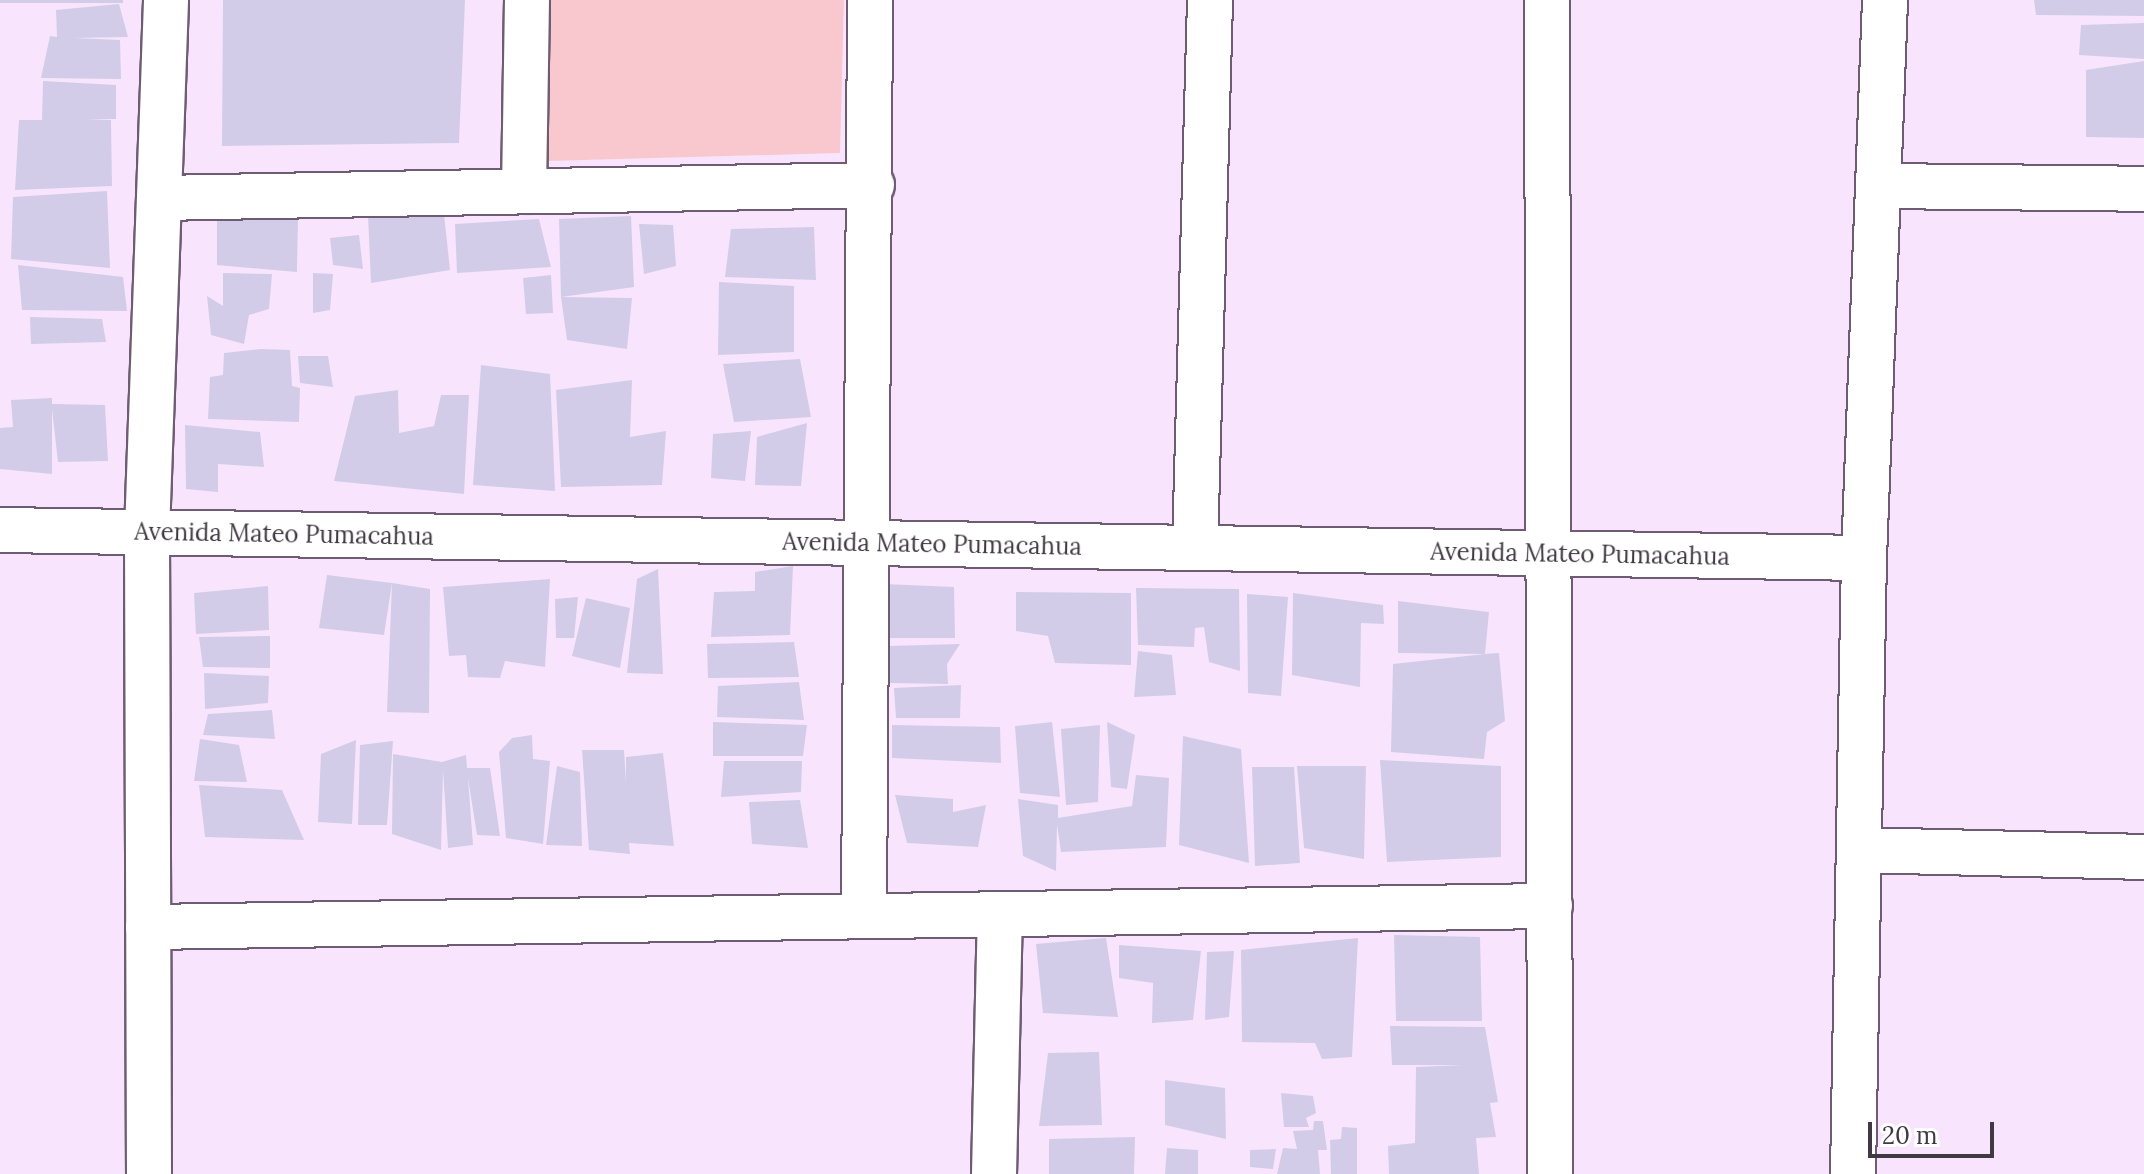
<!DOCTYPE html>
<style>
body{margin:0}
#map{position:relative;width:2144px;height:1174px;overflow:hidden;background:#f8e5fd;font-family:Lora,serif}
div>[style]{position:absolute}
.green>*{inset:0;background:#f9c8cf}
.building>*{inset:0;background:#d2cce8}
.roads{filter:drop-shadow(2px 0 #6e5d72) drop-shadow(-2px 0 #6e5d72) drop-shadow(0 2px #6e5d72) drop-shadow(0 -2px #6e5d72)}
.minor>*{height:44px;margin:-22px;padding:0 22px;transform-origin:22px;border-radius:22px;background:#fff}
span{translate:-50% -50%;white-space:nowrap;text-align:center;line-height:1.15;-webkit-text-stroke:6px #fff;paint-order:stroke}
.street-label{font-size:24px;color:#403842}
.scale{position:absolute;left:1868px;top:1122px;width:126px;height:36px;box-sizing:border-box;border:4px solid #403842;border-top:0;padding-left:10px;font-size:24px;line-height:28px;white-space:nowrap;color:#403842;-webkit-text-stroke:6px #fff;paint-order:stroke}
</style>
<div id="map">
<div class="green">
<i style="clip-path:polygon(547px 0,844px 0,840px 153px,548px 161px)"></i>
</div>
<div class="building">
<i style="clip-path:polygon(0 0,123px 0,123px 3px,0 3px)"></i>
<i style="clip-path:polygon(223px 0,465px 0,459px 143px,222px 146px)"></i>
<i style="clip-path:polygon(2034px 0,2144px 0,2144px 16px,2036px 15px)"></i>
<i style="clip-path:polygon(119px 4px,128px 37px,74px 38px,120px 40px,121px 79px,41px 78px,50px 36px,57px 37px,56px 10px)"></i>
<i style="clip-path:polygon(2144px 23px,2144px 59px,2079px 55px,2081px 25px)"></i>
<i style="clip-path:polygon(2144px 61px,2144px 138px,2086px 137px,2086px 70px)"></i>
<i style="clip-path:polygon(43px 81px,116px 85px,116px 119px,86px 119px,111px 120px,112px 186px,15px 190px,19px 120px,42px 120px)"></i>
<i style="clip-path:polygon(107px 191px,110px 268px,11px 259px,13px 197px)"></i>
<i style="clip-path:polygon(444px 214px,450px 270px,371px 283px,368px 215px)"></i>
<i style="clip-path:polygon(631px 216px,634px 287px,561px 297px,632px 298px,627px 349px,567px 340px,561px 297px,559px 219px)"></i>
<i style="clip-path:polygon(298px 217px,297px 272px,217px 265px,217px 218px)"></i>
<i style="clip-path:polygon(539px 219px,551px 267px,457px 273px,455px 224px)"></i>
<i style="clip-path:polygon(639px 224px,673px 225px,676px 266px,644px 274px)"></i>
<i style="clip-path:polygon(814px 227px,816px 280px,725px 277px,731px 229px)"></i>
<i style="clip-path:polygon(359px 235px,363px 269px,333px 265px,330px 238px)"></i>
<i style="clip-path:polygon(18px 265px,123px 277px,127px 311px,22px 310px)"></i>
<i style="clip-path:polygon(223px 273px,272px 274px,269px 309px,249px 315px,244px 344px,211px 335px,207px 296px,223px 306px)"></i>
<i style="clip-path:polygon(313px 273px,333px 274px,330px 310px,313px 313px)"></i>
<i style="clip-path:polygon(551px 275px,553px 313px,526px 314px,523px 278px)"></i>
<i style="clip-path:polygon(719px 282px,794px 286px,794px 352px,718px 355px)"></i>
<i style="clip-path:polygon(30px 317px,102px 319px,106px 342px,31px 344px)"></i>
<i style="clip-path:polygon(261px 349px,290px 350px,292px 386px,300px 388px,299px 422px,208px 419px,210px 377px,223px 375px,224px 353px)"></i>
<i style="clip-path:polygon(298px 356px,328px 356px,333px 387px,300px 383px)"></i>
<i style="clip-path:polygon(800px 359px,811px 417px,734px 422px,723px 364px)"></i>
<i style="clip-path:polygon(481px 365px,550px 374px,555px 491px,473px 485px)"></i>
<i style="clip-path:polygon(632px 380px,630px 437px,666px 431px,662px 485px,561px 487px,556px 390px)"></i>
<i style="clip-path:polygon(398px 390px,399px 433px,434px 426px,441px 395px,469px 395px,464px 494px,334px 481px,355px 396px)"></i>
<i style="clip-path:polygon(52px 398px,52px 404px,105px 405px,108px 461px,58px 462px,52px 409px,52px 474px,0 469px,0 428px,13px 427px,11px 400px)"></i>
<i style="clip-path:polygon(807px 423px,801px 486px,755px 485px,757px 437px)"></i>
<i style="clip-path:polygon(185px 425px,260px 432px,264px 467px,218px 464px,218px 492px,186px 489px)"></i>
<i style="clip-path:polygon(751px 431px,745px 481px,711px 478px,713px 434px)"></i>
<i style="clip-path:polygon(793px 566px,790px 635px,711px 637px,714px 592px,755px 591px,755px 572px)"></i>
<i style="clip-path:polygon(658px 569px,663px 674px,627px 673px,637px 579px)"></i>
<i style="clip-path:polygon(327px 575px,392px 583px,384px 635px,319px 628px)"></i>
<i style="clip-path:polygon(550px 579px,545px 667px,505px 661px,500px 678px,468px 677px,466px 655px,449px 656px,443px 587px)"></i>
<i style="clip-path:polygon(392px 583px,430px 589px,429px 713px,387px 712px)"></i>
<i style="clip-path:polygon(884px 584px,954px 587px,955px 638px,889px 638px)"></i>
<i style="clip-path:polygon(268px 586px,269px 630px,196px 634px,194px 593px)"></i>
<i style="clip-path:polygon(1136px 588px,1239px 589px,1240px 671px,1209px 662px,1204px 627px,1195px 628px,1194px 647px,1138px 645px)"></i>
<i style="clip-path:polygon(1016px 592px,1131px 593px,1131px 665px,1055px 663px,1048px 636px,1016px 631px)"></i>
<i style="clip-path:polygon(1293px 593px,1383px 605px,1384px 624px,1361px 623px,1360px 687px,1292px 675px)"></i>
<i style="clip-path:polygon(1247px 594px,1288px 597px,1281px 696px,1248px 693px)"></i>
<i style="clip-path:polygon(578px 597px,574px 638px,556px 638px,555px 599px)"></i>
<i style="clip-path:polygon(586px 598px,630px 608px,620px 668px,572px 656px)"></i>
<i style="clip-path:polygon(1398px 601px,1489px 612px,1485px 654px,1499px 653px,1505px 721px,1487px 732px,1484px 759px,1391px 752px,1393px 664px,1485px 654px,1398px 653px)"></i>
<i style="clip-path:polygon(270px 636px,270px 668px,203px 667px,199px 637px)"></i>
<i style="clip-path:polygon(794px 642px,799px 677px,708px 678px,707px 644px)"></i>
<i style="clip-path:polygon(960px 644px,947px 664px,948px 684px,889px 683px,888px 646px)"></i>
<i style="clip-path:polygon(1138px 651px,1172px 655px,1176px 695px,1134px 697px)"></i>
<i style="clip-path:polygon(204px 673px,269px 676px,268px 703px,205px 709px)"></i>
<i style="clip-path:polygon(799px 682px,804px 720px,717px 717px,718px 686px)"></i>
<i style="clip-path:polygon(961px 685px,960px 718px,896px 718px,894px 688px)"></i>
<i style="clip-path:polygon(272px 710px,275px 739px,203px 735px,208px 714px)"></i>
<i style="clip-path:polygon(713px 722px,807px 725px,803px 756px,713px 756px)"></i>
<i style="clip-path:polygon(1052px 722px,1060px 797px,1020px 793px,1015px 726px)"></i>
<i style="clip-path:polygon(1107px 722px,1135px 735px,1127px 789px,1111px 787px)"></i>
<i style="clip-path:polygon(892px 725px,1000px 727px,1001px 763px,892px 758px)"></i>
<i style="clip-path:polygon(1100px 725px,1098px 802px,1066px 805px,1061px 729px)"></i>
<i style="clip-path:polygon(532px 735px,533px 759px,550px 761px,543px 844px,506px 838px,499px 752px,512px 738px)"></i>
<i style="clip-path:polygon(1183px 736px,1241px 749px,1249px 863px,1179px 845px)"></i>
<i style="clip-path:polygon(200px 739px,239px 745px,247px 782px,194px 781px)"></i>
<i style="clip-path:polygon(356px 740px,352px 824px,318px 822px,321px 754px)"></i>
<i style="clip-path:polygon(393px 741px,387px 825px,358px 825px,360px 745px)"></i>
<i style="clip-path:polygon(582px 750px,624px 750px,626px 782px,626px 757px,663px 753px,674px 846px,629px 843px,630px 854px,589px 850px)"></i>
<i style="clip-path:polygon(393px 754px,442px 762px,466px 755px,467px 768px,490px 768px,500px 836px,477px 835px,468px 778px,473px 845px,448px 848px,443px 770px,441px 850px,392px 834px)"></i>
<i style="clip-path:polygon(1380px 760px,1501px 766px,1501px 857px,1387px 862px)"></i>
<i style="clip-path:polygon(724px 761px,802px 761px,801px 792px,721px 797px)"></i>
<i style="clip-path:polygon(557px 766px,580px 772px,582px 846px,546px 845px)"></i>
<i style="clip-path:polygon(1297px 766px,1366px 766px,1364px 859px,1304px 848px)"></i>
<i style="clip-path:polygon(1252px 767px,1294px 767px,1300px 863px,1255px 866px)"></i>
<i style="clip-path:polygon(1136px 775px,1169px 778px,1166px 847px,1061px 852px,1057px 824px,1056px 871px,1023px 856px,1018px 799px,1058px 805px,1058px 818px,1132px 806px)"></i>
<i style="clip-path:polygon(199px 785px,282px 790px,304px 840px,205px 837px)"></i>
<i style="clip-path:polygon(895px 795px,953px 799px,953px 812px,986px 805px,978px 847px,907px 843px)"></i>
<i style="clip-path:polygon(800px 800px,808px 848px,752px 844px,749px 802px)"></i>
<i style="clip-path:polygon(1394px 935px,1480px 937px,1482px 1021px,1396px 1021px)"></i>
<i style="clip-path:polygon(1106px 938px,1118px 1017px,1043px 1013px,1036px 944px)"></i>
<i style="clip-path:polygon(1358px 938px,1352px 1057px,1322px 1059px,1315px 1043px,1242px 1042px,1241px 950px)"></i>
<i style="clip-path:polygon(1119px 945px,1201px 951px,1193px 1020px,1152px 1023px,1153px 983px,1119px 978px)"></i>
<i style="clip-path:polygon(1234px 951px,1229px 1017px,1205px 1020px,1207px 952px)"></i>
<i style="clip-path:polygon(1390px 1026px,1485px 1027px,1498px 1102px,1490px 1103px,1496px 1137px,1476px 1138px,1479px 1174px,1389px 1174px,1388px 1146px,1415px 1143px,1416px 1067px,1463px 1065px,1392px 1065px)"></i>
<i style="clip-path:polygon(1099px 1052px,1102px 1125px,1039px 1126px,1048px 1053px)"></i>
<i style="clip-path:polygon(1165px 1080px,1225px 1088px,1226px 1139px,1165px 1125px)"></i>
<i style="clip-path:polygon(1281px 1093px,1313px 1096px,1316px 1113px,1306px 1118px,1309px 1127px,1284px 1127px)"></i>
<i style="clip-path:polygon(1314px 1121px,1323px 1121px,1327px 1150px,1318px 1150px,1320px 1174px,1277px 1174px,1283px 1148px,1297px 1149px,1293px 1131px,1313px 1130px)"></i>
<i style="clip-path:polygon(1342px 1127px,1357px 1128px,1357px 1174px,1331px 1174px,1330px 1140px,1341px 1139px)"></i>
<i style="clip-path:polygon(1135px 1137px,1134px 1174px,1049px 1174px,1049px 1139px)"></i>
<i style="clip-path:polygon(1167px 1148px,1198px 1150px,1198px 1174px,1165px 1174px)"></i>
<i style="clip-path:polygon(1276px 1149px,1273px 1169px,1250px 1167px,1250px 1150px)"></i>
</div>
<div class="roads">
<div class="minor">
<i style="left:1547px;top:0;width:1174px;rotate:89.85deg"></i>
<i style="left:1878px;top:186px;width:266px;rotate:0.6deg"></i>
<i style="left:524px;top:191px;width:191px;rotate:-89.1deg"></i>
<i style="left:159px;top:198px;width:713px;rotate:-1.04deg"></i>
<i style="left:0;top:530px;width:1864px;rotate:0.86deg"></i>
<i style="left:1195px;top:548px;width:548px;rotate:-88.43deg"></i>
<i style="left:1859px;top:850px;width:285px;rotate:1.4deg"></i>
<i style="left:864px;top:914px;width:914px;rotate:-89.62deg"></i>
<i style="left:148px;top:927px;width:1402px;rotate:-0.86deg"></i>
<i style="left:149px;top:1174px;width:642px;rotate:-90.18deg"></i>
<i style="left:147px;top:532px;width:532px;rotate:-87.95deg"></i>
<i style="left:994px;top:1174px;width:257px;rotate:-88.7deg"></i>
<i style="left:1853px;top:1174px;width:616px;rotate:-88.98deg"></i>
<i style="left:1864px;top:558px;width:558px;rotate:-87.84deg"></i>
</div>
</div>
<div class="street-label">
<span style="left:284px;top:534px;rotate:1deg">Avenida Mateo Pumacahua</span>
<span style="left:932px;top:544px;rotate:1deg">Avenida Mateo Pumacahua</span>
<span style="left:1580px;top:554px;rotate:1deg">Avenida Mateo Pumacahua</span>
</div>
<div class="scale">20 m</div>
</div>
